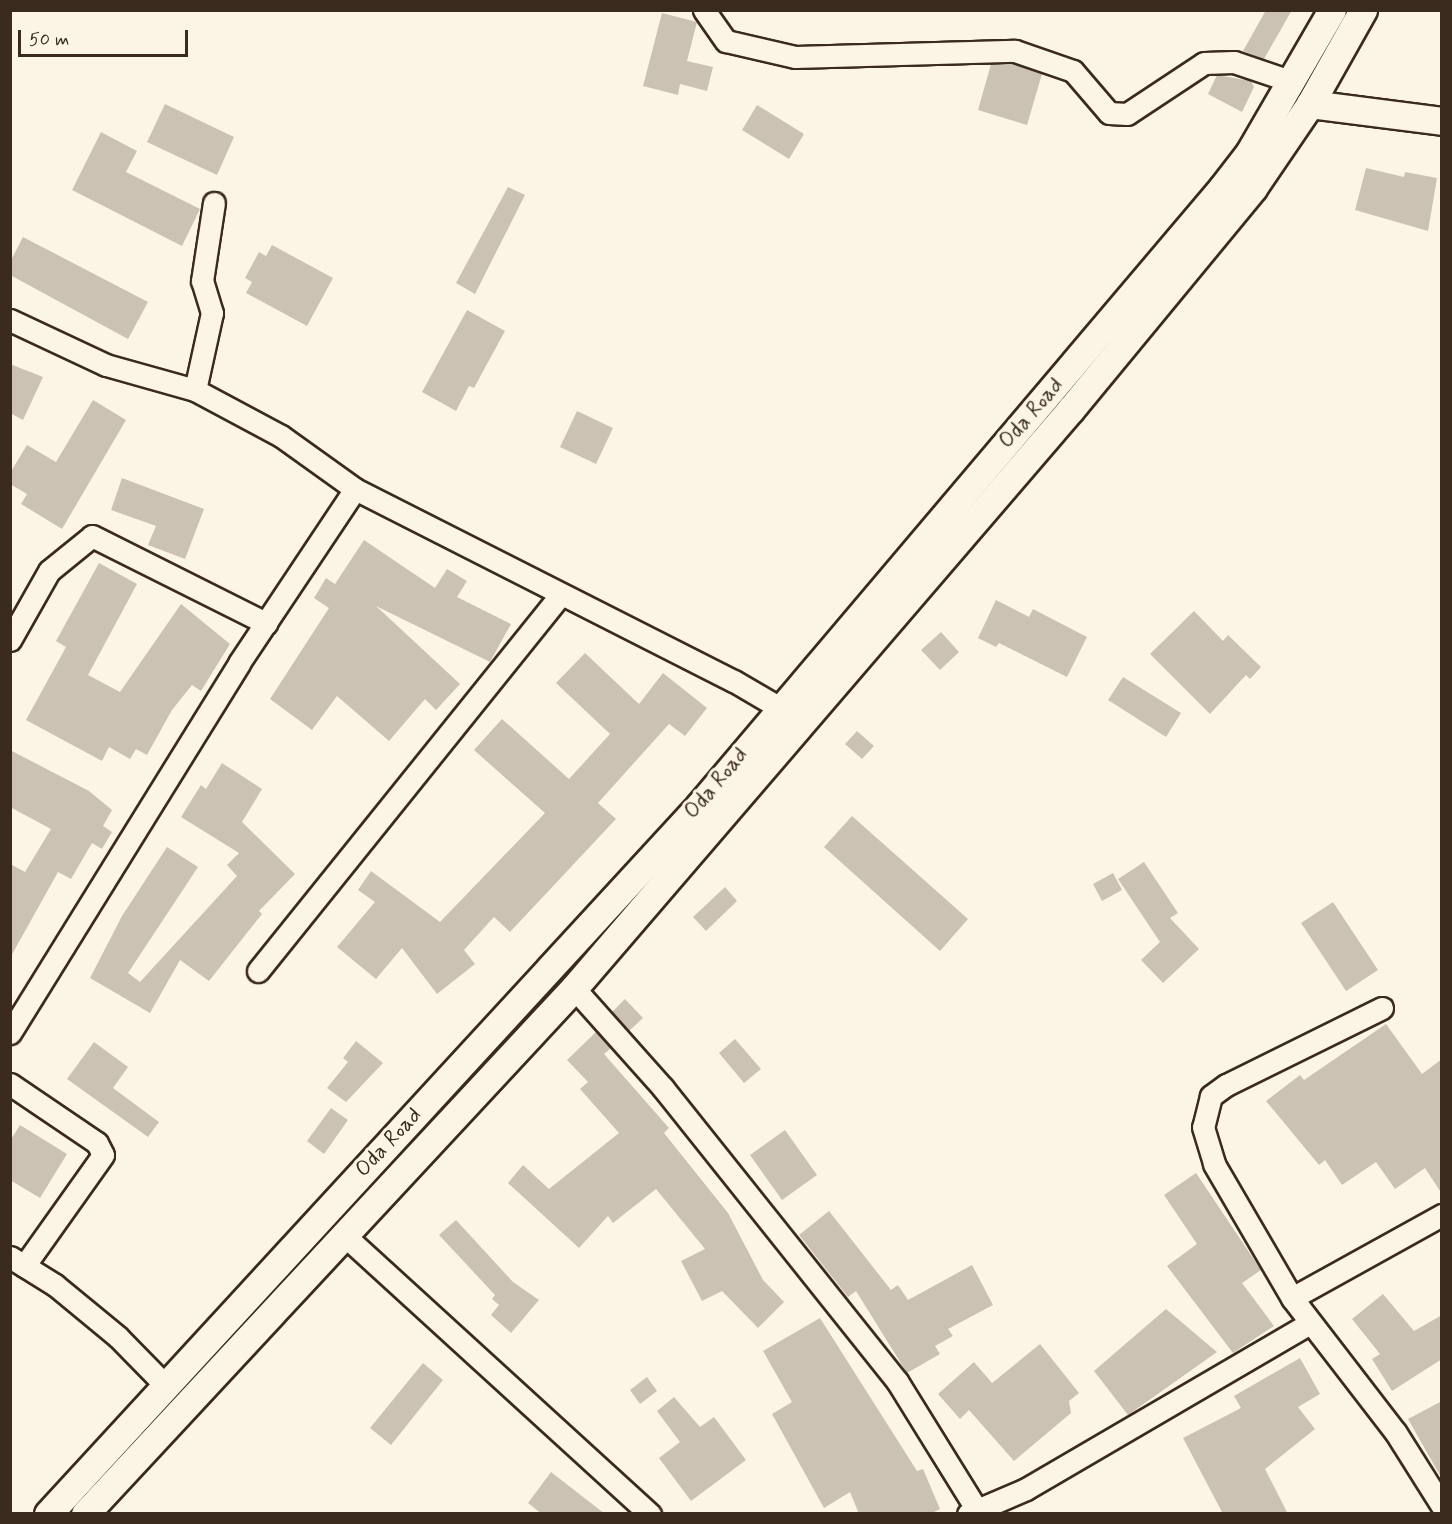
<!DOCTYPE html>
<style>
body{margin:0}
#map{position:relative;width:1452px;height:1524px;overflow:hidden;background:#fcf5e5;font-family:Mynerve,sans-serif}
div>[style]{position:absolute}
.building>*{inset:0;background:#ccc2b3}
.roads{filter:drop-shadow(2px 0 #3b2a1e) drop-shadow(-2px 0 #3b2a1e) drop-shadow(0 2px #3b2a1e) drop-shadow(0 -2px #3b2a1e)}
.minor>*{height:21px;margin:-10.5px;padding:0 10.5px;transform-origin:10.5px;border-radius:10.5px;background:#fcf5e5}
.tertiary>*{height:27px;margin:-13.5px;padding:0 13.5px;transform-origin:13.5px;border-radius:13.5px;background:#fcf5e5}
span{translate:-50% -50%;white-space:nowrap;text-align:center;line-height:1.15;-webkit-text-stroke:6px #fcf5e5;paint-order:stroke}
.street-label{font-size:22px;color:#3b2a1e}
.frame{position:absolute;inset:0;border:12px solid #3b2a1e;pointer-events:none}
.scale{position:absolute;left:18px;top:30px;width:170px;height:27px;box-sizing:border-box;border:3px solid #3b2a1e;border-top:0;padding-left:8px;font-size:18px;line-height:21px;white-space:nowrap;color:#3b2a1e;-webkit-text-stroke:4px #fcf5e5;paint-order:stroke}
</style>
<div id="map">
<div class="building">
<i style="clip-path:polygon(1266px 10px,1292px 10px,1264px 59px,1243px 51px)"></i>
<i style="clip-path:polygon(662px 13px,697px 22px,687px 61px,713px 67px,707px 91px,680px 84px,678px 95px,643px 86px)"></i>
<i style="clip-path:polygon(991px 64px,1013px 64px,1042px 74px,1027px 125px,978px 110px)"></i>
<i style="clip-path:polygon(1217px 75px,1251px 81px,1254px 87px,1242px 112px,1208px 94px)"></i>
<i style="clip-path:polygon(165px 104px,234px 137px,217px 175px,147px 142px)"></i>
<i style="clip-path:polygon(757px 105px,804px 134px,789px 159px,742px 130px)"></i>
<i style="clip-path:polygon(101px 132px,137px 151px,126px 172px,200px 209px,182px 246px,72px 190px)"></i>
<i style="clip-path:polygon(1366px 168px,1404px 177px,1405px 172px,1437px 178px,1428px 231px,1355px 210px)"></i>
<i style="clip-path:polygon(508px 187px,525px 195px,475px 294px,456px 283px)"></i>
<i style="clip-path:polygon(23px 237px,148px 302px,128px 339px,10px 275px,10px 262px)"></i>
<i style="clip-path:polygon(272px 245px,333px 278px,307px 326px,246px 293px,252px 282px,245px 278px,259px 252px,266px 256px)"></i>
<i style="clip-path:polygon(467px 310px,505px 331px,474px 388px,469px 386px,456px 411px,422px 392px)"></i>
<i style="clip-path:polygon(10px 364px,43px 377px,23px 420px,10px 413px)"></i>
<i style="clip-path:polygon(93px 400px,126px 420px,62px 529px,21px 504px,27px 494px,10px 484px,10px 473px,27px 445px,56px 462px)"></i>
<i style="clip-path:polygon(577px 411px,613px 428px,596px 464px,560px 447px)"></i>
<i style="clip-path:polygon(122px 478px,204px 509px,185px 559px,148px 545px,156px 526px,111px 510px)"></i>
<i style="clip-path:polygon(364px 540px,435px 588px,447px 569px,467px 581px,457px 597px,511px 624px,490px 662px,376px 606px,460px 684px,436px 710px,425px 699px,389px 741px,337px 696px,312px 730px,270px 699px,329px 608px,314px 598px,326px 578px,335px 584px)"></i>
<i style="clip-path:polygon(99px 563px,137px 584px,88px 675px,120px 692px,181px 604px,230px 644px,201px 691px,192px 685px,172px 710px,147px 755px,136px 749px,130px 759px,109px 747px,102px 761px,26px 720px,66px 647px,56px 641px)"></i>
<i style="clip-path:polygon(996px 600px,1029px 617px,1033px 609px,1087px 637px,1067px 677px,999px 643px,996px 647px,978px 638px)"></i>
<i style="clip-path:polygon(1194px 611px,1223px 641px,1228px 635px,1261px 667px,1250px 679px,1246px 675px,1210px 714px,1150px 654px)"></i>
<i style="clip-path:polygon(941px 632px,959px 652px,940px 670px,921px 650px)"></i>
<i style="clip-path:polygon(585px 653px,639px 704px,663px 673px,707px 708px,685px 736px,669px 724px,598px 803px,616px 819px,510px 932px,494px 917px,464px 950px,475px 964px,437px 994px,402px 948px,376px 979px,337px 947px,375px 902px,358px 890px,371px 871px,440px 922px,545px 813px,474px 750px,502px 719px,569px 779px,610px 734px,556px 683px)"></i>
<i style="clip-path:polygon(1123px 677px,1181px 713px,1166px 737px,1108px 700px)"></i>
<i style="clip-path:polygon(857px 731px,874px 746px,862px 759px,845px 744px)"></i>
<i style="clip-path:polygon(10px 750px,89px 791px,112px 810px,103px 826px,112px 832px,102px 849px,92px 843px,71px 879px,58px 872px,10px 958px,10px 864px,25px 872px,51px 829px,10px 807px)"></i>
<i style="clip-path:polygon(222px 763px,262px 789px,242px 822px,295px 874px,259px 911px,262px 914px,209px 981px,180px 960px,150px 1013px,90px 978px,122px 916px,167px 847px,198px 867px,128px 973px,140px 982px,237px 876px,227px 865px,239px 853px,181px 817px,201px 785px,206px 789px)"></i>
<i style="clip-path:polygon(852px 816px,968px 919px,940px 951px,824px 847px)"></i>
<i style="clip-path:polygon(1144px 862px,1178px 913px,1170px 918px,1199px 949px,1163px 983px,1141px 960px,1160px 942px,1118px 879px)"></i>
<i style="clip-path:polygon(1113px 873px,1122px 890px,1102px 901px,1093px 884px)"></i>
<i style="clip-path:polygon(725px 887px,737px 901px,706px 931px,693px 917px)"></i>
<i style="clip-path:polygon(1333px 902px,1378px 970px,1346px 991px,1301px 923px)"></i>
<i style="clip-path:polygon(625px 999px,643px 1018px,629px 1031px,612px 1012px)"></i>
<i style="clip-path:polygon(1386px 1024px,1422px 1074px,1442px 1059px,1442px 1194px,1425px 1168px,1395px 1189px,1376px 1162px,1342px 1185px,1325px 1160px,1319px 1165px,1266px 1101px,1300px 1075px,1304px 1080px)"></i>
<i style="clip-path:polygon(596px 1032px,611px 1048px,604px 1054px,669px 1128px,664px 1133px,728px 1213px,763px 1280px,784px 1302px,758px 1328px,722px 1291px,702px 1301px,681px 1261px,705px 1249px,656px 1189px,613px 1223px,608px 1216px,579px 1248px,508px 1183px,523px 1165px,549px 1189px,619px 1133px,580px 1089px,588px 1082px,567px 1060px)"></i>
<i style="clip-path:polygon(735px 1039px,761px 1069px,744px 1083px,719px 1053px)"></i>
<i style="clip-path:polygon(356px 1041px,383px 1063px,346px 1102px,327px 1088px,348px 1062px,343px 1058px)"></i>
<i style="clip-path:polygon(94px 1042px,128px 1067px,113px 1088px,159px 1122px,148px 1137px,67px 1079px)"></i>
<i style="clip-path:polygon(331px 1108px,348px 1120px,324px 1154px,307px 1141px)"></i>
<i style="clip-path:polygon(20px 1125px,67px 1154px,40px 1198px,10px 1180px,10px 1141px)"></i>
<i style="clip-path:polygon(785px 1130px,817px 1175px,782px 1200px,750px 1155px)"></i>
<i style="clip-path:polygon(1196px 1173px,1261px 1270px,1242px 1283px,1274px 1326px,1233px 1353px,1167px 1266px,1197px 1244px,1164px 1195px)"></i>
<i style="clip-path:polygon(829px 1211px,891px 1290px,898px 1285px,908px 1300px,972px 1265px,993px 1305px,948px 1329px,953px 1336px,935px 1346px,940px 1354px,907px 1373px,856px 1291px,848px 1297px,799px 1235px)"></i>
<i style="clip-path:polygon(456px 1220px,513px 1282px,539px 1300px,511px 1333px,491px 1315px,499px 1305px,492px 1299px,495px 1295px,439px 1235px)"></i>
<i style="clip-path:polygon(1383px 1294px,1414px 1331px,1442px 1315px,1442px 1359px,1392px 1391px,1372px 1359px,1380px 1354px,1352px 1319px)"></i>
<i style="clip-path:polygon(1166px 1309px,1217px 1352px,1128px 1415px,1094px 1371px)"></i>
<i style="clip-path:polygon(820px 1318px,917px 1471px,923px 1469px,940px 1509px,930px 1514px,859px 1514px,850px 1492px,824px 1508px,772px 1414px,792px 1402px,763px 1351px)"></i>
<i style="clip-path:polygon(1040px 1344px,1079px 1393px,1069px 1401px,1071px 1413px,1014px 1461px,969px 1410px,960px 1419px,938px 1394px,974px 1362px,992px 1383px)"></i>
<i style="clip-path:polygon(1300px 1358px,1320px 1394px,1298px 1407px,1315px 1429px,1265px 1469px,1288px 1514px,1223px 1514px,1183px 1438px,1241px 1408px,1234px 1396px)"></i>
<i style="clip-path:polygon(423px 1363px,443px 1380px,391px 1445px,370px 1428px)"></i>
<i style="clip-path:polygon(647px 1377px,657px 1391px,640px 1404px,630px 1390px)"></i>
<i style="clip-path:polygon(674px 1397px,700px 1427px,714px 1417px,746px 1460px,691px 1501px,659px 1458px,680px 1442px,657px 1411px)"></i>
<i style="clip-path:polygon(1442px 1401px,1442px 1479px,1408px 1419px)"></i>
<i style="clip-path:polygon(551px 1472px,605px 1514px,542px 1514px,528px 1503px)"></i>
</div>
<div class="roads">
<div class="minor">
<i style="left:704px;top:10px;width:38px;rotate:55deg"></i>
<i style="left:726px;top:41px;width:71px;rotate:13.1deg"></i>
<i style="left:795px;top:57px;width:220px;rotate:-1.6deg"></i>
<i style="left:1015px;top:51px;width:61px;rotate:19deg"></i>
<i style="left:1073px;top:71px;width:55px;rotate:49.4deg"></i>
<i style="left:1109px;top:113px;width:18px;rotate:3deg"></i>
<i style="left:1127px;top:114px;width:92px;rotate:-33.5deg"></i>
<i style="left:1204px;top:63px;width:30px;rotate:-2deg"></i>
<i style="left:1234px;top:62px;width:62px;rotate:18.7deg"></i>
<i style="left:10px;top:320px;width:106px;rotate:25.1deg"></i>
<i style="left:106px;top:365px;width:92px;rotate:15.7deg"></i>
<i style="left:195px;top:390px;width:98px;rotate:28.1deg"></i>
<i style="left:281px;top:436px;width:91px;rotate:35.6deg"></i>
<i style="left:195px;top:390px;width:79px;rotate:-77.6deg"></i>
<i style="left:212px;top:313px;width:34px;rotate:-107deg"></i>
<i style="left:202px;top:281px;width:79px;rotate:-81.3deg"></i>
<i style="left:10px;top:640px;width:79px;rotate:-60.5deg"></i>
<i style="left:49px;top:571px;width:55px;rotate:-39.1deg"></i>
<i style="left:92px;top:536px;width:195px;rotate:26.6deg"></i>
<i style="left:258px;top:971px;width:481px;rotate:-51.2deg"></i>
<i style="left:574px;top:988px;width:134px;rotate:48.3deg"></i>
<i style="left:663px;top:1088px;width:375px;rotate:51.4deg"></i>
<i style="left:897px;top:1381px;width:152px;rotate:58.2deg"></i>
<i style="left:1382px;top:1008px;width:174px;rotate:153.7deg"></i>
<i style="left:1226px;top:1085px;width:19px;rotate:144deg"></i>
<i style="left:1211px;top:1096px;width:32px;rotate:104deg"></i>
<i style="left:1203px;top:1127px;width:39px;rotate:73deg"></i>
<i style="left:1214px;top:1164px;width:155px;rotate:59.8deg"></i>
<i style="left:1292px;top:1298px;width:170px;rotate:52.4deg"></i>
<i style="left:1396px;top:1433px;width:86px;rotate:57.8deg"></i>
<i style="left:10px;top:1033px;width:435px;rotate:-58.2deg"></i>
<i style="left:239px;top:663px;width:209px;rotate:-56.3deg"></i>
<i style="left:355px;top:489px;width:425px;rotate:26.9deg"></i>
<i style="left:734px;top:681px;width:53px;rotate:30.4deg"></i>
<i style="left:10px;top:1084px;width:105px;rotate:34.1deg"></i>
<i style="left:97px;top:1143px;width:13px;rotate:63deg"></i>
<i style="left:103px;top:1155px;width:136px;rotate:125.4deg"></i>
<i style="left:343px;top:1234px;width:416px;rotate:42.4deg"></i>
<i style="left:10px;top:1257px;width:53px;rotate:31.9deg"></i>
<i style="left:55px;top:1285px;width:82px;rotate:39.5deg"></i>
<i style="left:118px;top:1337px;width:70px;rotate:45.6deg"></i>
<i style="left:1292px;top:1298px;width:171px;rotate:-29deg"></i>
<i style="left:968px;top:1514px;width:63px;rotate:-23.3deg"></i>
<i style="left:1026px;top:1489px;width:329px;rotate:-30.3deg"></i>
</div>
<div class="tertiary">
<i style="left:1310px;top:104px;width:133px;rotate:7.3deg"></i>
<i style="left:48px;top:1514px;width:962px;rotate:-47.4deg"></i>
<i style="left:699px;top:806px;width:810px;rotate:-49.76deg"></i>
<i style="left:1222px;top:188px;width:44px;rotate:-52.4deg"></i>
<i style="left:1249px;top:153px;width:165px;rotate:-59.9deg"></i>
<i style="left:85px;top:1514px;width:718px;rotate:-47.09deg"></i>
<i style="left:574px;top:988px;width:763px;rotate:-49.36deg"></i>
<i style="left:1071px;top:409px;width:286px;rotate:-50.5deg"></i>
<i style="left:1253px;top:188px;width:102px;rotate:-55.8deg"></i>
<i style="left:1310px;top:104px;width:108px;rotate:-60.6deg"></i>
</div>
</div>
<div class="street-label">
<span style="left:1032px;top:414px;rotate:-49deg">Oda Road</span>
<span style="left:717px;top:784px;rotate:-50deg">Oda Road</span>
<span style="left:389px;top:1143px;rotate:-47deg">Oda Road</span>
</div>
<div class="frame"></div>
<div class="scale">50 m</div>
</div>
